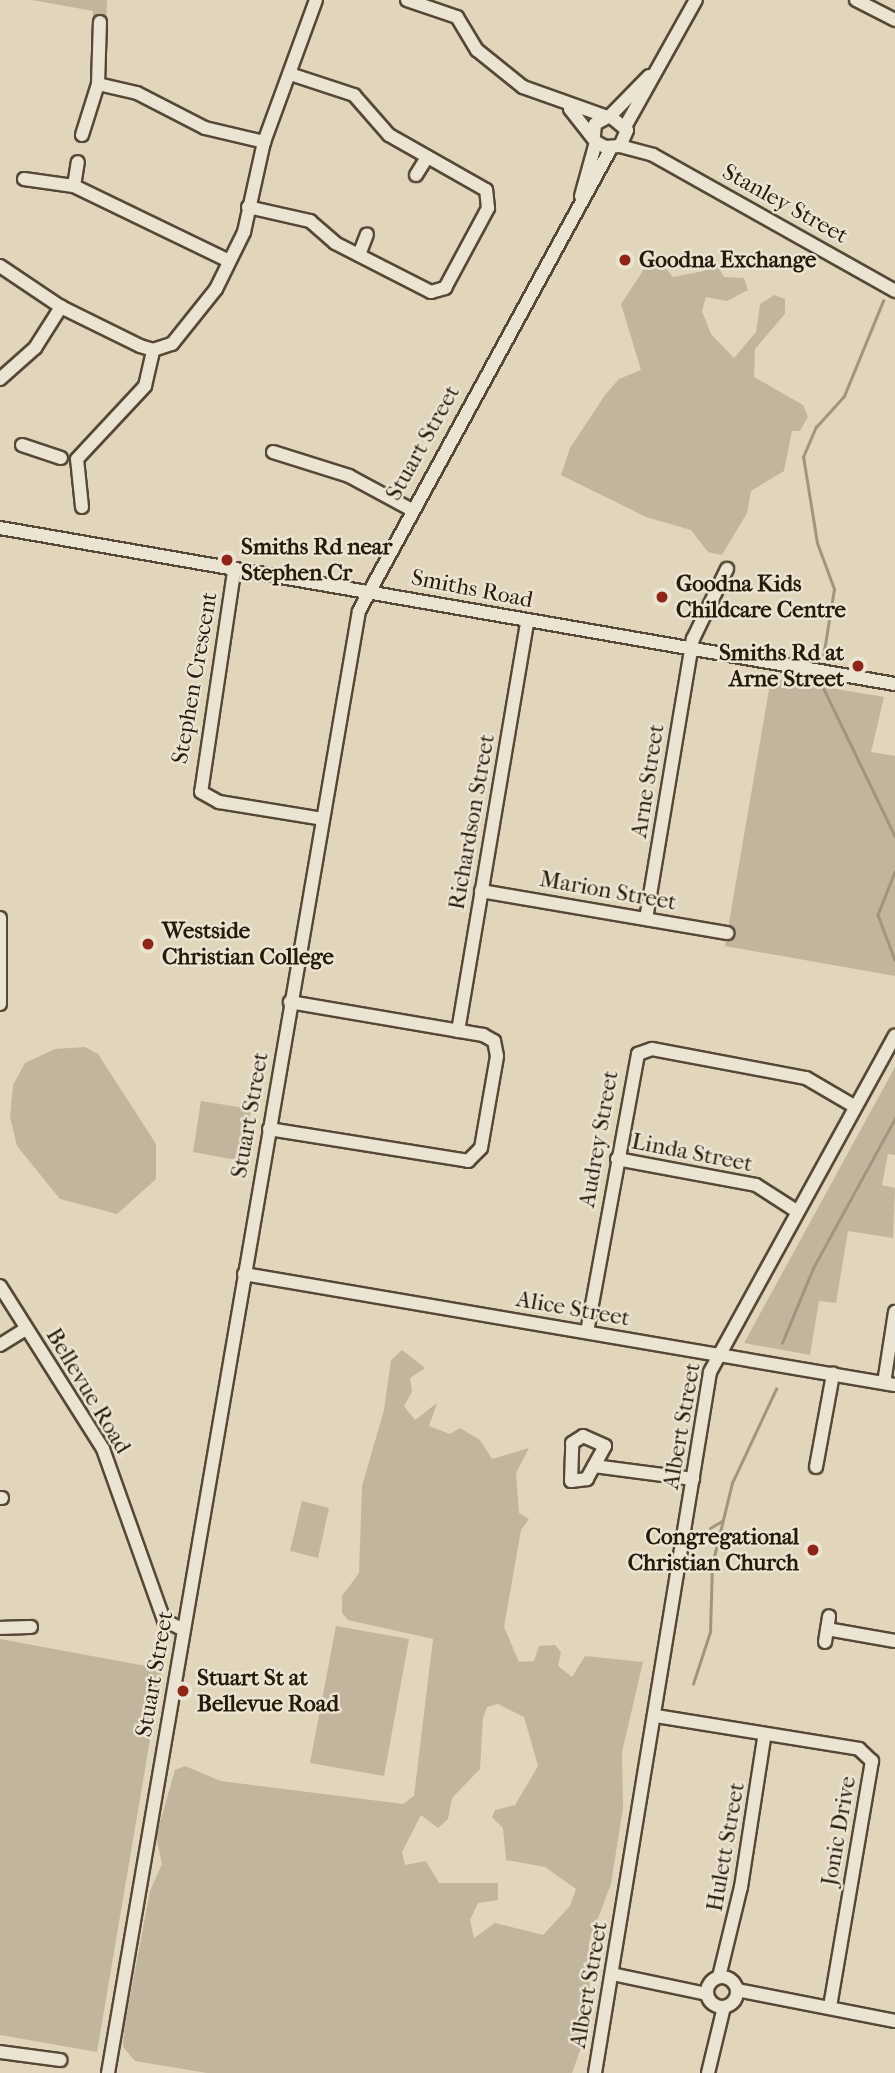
<!DOCTYPE html>
<style>
body{margin:0}
#map{position:relative;width:895px;height:2073px;overflow:hidden;background:#e1d5bb;font-family:"IM FELL French Canon",serif}
div>[style]{position:absolute}
.green>*{inset:0;background:#c2b59d}
.stream>*{height:2.5px;margin:-1.25px;padding:0 1.25px;transform-origin:1.25px;border-radius:1.25px;background:#a2957f}
.roads{filter:drop-shadow(2px 0 #564836) drop-shadow(-2px 0 #564836) drop-shadow(0 2px #564836) drop-shadow(0 -2px #564836)}
.minor>*{height:12px;margin:-6px;padding:0 6px;transform-origin:6px;border-radius:6px;background:#ece4d3}
.minor>.ring{margin:-6px;padding:0;box-sizing:content-box;background:none;border:12px solid #ece4d3;border-radius:50%}
.dots>*{width:19px;height:19px;translate:-50% -50%;box-sizing:border-box;border:4px solid #ece4d3;border-radius:50%}
span{translate:-50% -50%;white-space:nowrap;text-align:center;line-height:1.15;-webkit-text-stroke:5px #ece4d3;paint-order:stroke}
.street-label{font-size:23px;color:#28190a}
.poi-label{font-size:23px;color:#28190a;font-weight:700}
.left{translate:0 -50%;text-align:left}
.right{translate:-100% -50%;text-align:right}
</style>
<div id="map">
<div class="green">
<i style="clip-path:polygon(32px 0,107px 0,106px 25px,93px 23px,93px 11px)"></i>
<i style="clip-path:polygon(654px 254px,673px 277px,704px 271px,715px 261px,724px 277px,744px 278px,748px 290px,727px 301px,706px 297px,702px 311px,711px 334px,734px 358px,756px 332px,760px 304px,774px 295px,785px 299px,785px 314px,755px 349px,754px 377px,803px 405px,808px 417px,800px 431px,792px 431px,784px 471px,751px 491px,747px 513px,722px 555px,708px 552px,691px 530px,646px 517px,561px 475px,570px 448px,605px 395px,619px 379px,641px 370px,621px 304px)"></i>
<i style="clip-path:polygon(771px 678px,884px 697px,871px 752px,895px 756px,895px 976px,725px 946px)"></i>
<i style="clip-path:polygon(55px 1049px,85px 1047px,98px 1054px,156px 1144px,156px 1179px,117px 1214px,60px 1199px,17px 1146px,10px 1117px,13px 1085px,25px 1063px)"></i>
<i style="clip-path:polygon(895px 1067px,895px 1155px,888px 1154px,882px 1185px,895px 1188px,893px 1238px,848px 1231px,836px 1303px,819px 1301px,810px 1355px,744px 1343px)"></i>
<i style="clip-path:polygon(201px 1101px,251px 1109px,242px 1161px,193px 1152px)"></i>
<i style="clip-path:polygon(evenodd,402px 1350px,425px 1368px,410px 1378px,412px 1392px,404px 1406px,415px 1420px,437px 1403px,429px 1426px,450px 1434px,460px 1428px,480px 1440px,492px 1459px,529px 1448px,516px 1473px,519px 1513px,529px 1519px,521px 1530px,504px 1627px,519px 1662px,534px 1661px,539px 1646px,555px 1645px,561px 1652px,558px 1666px,572px 1677px,585px 1656px,643px 1662px,622px 1752px,623px 1808px,611px 1884px,589px 1942px,590px 2023px,572px 2073px,207px 2073px,135px 2061px,123px 2047px,124px 2029px,150px 1891px,162px 1864px,156px 1836px,175px 1770px,185px 1766px,221px 1781px,403px 1804px,414px 1796px,433px 1639px,348px 1620px,342px 1613px,342px 1596px,359px 1573px,362px 1486px,384px 1410px,391px 1360px,402px 1350px,498px 1704px,524px 1717px,538px 1766px,515px 1805px,495px 1810px,492px 1817px,503px 1828px,506px 1860px,545px 1867px,576px 1889px,570px 1906px,543px 1935px,495px 1923px,474px 1938px,470px 1920px,478px 1903px,498px 1900px,498px 1883px,439px 1883px,426px 1861px,405px 1865px,402px 1852px,421px 1815px,438px 1828px,448px 1819px,452px 1798px,480px 1769px,483px 1718px,487px 1707px,498px 1704px)"></i>
<i style="clip-path:polygon(302px 1501px,329px 1508px,318px 1558px,290px 1551px)"></i>
<i style="clip-path:polygon(336px 1626px,409px 1639px,384px 1776px,310px 1763px)"></i>
<i style="clip-path:polygon(0 1639px,162px 1669px,97px 2052px,0 2035px)"></i>
</div>
<div class="stream">
<i style="left:823px;top:657px;width:69px;rotate:-80.8deg"></i>
<i style="left:834px;top:589px;width:49px;rotate:-110.3deg"></i>
<i style="left:817px;top:543px;width:87px;rotate:-99.2deg"></i>
<i style="left:803px;top:457px;width:33px;rotate:-67deg"></i>
<i style="left:816px;top:427px;width:42px;rotate:-47.9deg"></i>
<i style="left:844px;top:396px;width:103px;rotate:-67.7deg"></i>
<i style="left:824px;top:689px;width:163px;rotate:64.2deg"></i>
<i style="left:895px;top:872px;width:46px;rotate:111.6deg"></i>
<i style="left:878px;top:915px;width:48px;rotate:69.3deg"></i>
<i style="left:782px;top:1343px;width:81px;rotate:-67.5deg"></i>
<i style="left:813px;top:1268px;width:171px;rotate:-61.3deg"></i>
<i style="left:710px;top:1528px;width:14px;rotate:-30deg"></i>
<i style="left:693px;top:1684px;width:55px;rotate:-71.9deg"></i>
<i style="left:710px;top:1632px;width:67px;rotate:-88.3deg"></i>
<i style="left:712px;top:1565px;width:84px;rotate:-76.3deg"></i>
<i style="left:732px;top:1483px;width:104px;rotate:-64.9deg"></i>
</div>
<div class="roads">
<div class="minor">
<i style="left:407px;top:0;width:53px;rotate:18.8deg"></i>
<i style="left:457px;top:17px;width:39px;rotate:59deg"></i>
<i style="left:477px;top:50px;width:59px;rotate:38.8deg"></i>
<i style="left:523px;top:87px;width:87px;rotate:19.5deg"></i>
<i style="left:856px;top:0;width:44px;rotate:27.1deg"></i>
<i style="left:98px;top:84px;width:40px;rotate:13deg"></i>
<i style="left:137px;top:93px;width:76px;rotate:27.2deg"></i>
<i style="left:205px;top:128px;width:61px;rotate:13.3deg"></i>
<i style="left:570px;top:109px;width:42px;rotate:51.8deg"></i>
<i style="left:596px;top:142px;width:10px;rotate:29deg"></i>
<i style="left:605px;top:147px;width:15px;rotate:-4deg"></i>
<i style="left:620px;top:146px;width:17px;rotate:-66deg"></i>
<i style="left:627px;top:130px;width:22px;rotate:-141deg"></i>
<i style="left:610px;top:116px;width:17px;rotate:152deg"></i>
<i style="left:595px;top:124px;width:11px;rotate:95deg"></i>
<i style="left:610px;top:116px;width:56px;rotate:-45.7deg"></i>
<i style="left:626px;top:125px;width:143px;rotate:-60.8deg"></i>
<i style="left:82px;top:135px;width:53px;rotate:-72.6deg"></i>
<i style="left:98px;top:84px;width:62px;rotate:-88.2deg"></i>
<i style="left:620px;top:146px;width:34px;rotate:15deg"></i>
<i style="left:653px;top:155px;width:278px;rotate:29.3deg"></i>
<i style="left:416px;top:175px;width:19px;rotate:-58deg"></i>
<i style="left:24px;top:179px;width:50px;rotate:8deg"></i>
<i style="left:74px;top:186px;width:170px;rotate:25.8deg"></i>
<i style="left:74px;top:186px;width:24px;rotate:-81deg"></i>
<i style="left:581px;top:196px;width:56px;rotate:-74.5deg"></i>
<i style="left:248px;top:207px;width:64px;rotate:12.7deg"></i>
<i style="left:310px;top:221px;width:33px;rotate:41deg"></i>
<i style="left:335px;top:243px;width:108px;rotate:27deg"></i>
<i style="left:431px;top:292px;width:15px;rotate:-16deg"></i>
<i style="left:445px;top:288px;width:91px;rotate:-61.7deg"></i>
<i style="left:488px;top:208px;width:18px;rotate:-96deg"></i>
<i style="left:486px;top:190px;width:112px;rotate:-150.4deg"></i>
<i style="left:389px;top:135px;width:53px;rotate:-131.2deg"></i>
<i style="left:354px;top:95px;width:64px;rotate:-161.8deg"></i>
<i style="left:359px;top:255px;width:22px;rotate:-69deg"></i>
<i style="left:0;top:266px;width:73px;rotate:33.9deg"></i>
<i style="left:61px;top:307px;width:88px;rotate:26.3deg"></i>
<i style="left:140px;top:346px;width:14px;rotate:17deg"></i>
<i style="left:153px;top:350px;width:20px;rotate:-18deg"></i>
<i style="left:172px;top:344px;width:70px;rotate:-51.3deg"></i>
<i style="left:216px;top:289px;width:64px;rotate:-63.8deg"></i>
<i style="left:244px;top:232px;width:92px;rotate:-77.5deg"></i>
<i style="left:264px;top:142px;width:151px;rotate:-69.9deg"></i>
<i style="left:0;top:379px;width:47px;rotate:-41.5deg"></i>
<i style="left:35px;top:348px;width:49px;rotate:-57.6deg"></i>
<i style="left:22px;top:445px;width:41px;rotate:18.4deg"></i>
<i style="left:273px;top:452px;width:80px;rotate:17.5deg"></i>
<i style="left:349px;top:476px;width:69px;rotate:28.4deg"></i>
<i style="left:82px;top:507px;width:48px;rotate:-95.9deg"></i>
<i style="left:77px;top:459px;width:100px;rotate:-47deg"></i>
<i style="left:145px;top:386px;width:37px;rotate:-77deg"></i>
<i style="left:0;top:528px;width:908px;rotate:9.89deg"></i>
<i style="left:234px;top:572px;width:222px;rotate:98.5deg"></i>
<i style="left:201px;top:792px;width:21px;rotate:29deg"></i>
<i style="left:219px;top:802px;width:105px;rotate:9.3deg"></i>
<i style="left:481px;top:891px;width:250px;rotate:9.7deg"></i>
<i style="left:0;top:918px;width:86px;rotate:90deg"></i>
<i style="left:646px;top:919px;width:284px;rotate:-80.5deg"></i>
<i style="left:693px;top:639px;width:78px;rotate:-64.1deg"></i>
<i style="left:458px;top:1031px;width:416px;rotate:-80.4deg"></i>
<i style="left:269px;top:1129px;width:202px;rotate:9.1deg"></i>
<i style="left:468px;top:1161px;width:18px;rotate:-45deg"></i>
<i style="left:481px;top:1148px;width:93px;rotate:-80.1deg"></i>
<i style="left:497px;top:1056px;width:15px;rotate:-101deg"></i>
<i style="left:494px;top:1041px;width:13px;rotate:-151deg"></i>
<i style="left:483px;top:1035px;width:196px;rotate:-170.3deg"></i>
<i style="left:617px;top:1159px;width:141px;rotate:10.6deg"></i>
<i style="left:756px;top:1185px;width:46px;rotate:32.7deg"></i>
<i style="left:244px;top:1274px;width:660px;rotate:9.68deg"></i>
<i style="left:0;top:1286px;width:193px;rotate:57.7deg"></i>
<i style="left:103px;top:1449px;width:182px;rotate:70.4deg"></i>
<i style="left:164px;top:1620px;width:22px;rotate:27deg"></i>
<i style="left:587px;top:1332px;width:283px;rotate:-79.6deg"></i>
<i style="left:638px;top:1054px;width:15px;rotate:-20deg"></i>
<i style="left:652px;top:1049px;width:157px;rotate:10.7deg"></i>
<i style="left:806px;top:1078px;width:56px;rotate:30.3deg"></i>
<i style="left:0;top:1345px;width:31px;rotate:-32deg"></i>
<i style="left:884px;top:1383px;width:72px;rotate:-81.2deg"></i>
<i style="left:583px;top:1436px;width:24px;rotate:24deg"></i>
<i style="left:605px;top:1446px;width:38px;rotate:119deg"></i>
<i style="left:587px;top:1479px;width:16px;rotate:173deg"></i>
<i style="left:571px;top:1481px;width:38px;rotate:-88deg"></i>
<i style="left:572px;top:1443px;width:13px;rotate:-32deg"></i>
<i style="left:594px;top:1466px;width:100px;rotate:7.5deg"></i>
<i style="left:816px;top:1467px;width:95px;rotate:-79.6deg"></i>
<i style="left:0;top:1498px;width:2px"></i>
<i style="left:0;top:1628px;width:31px;rotate:-2deg"></i>
<i style="left:827px;top:1629px;width:69px;rotate:10deg"></i>
<i style="left:825px;top:1642px;width:26px;rotate:-81deg"></i>
<i style="left:656px;top:1716px;width:206px;rotate:9.2deg"></i>
<i style="left:859px;top:1749px;width:18px;rotate:43deg"></i>
<i style="left:872px;top:1761px;width:249px;rotate:99.7deg"></i>
<i style="left:612px;top:1974px;width:97px;rotate:11.9deg"></i>
<i style="left:719px;top:1977px;width:93px;rotate:-76.3deg"></i>
<i style="left:741px;top:1887px;width:151px;rotate:-81.2deg"></i>
<i class="ring" style="left:707px;top:1977px;width:18px;height:18px"></i>
<i style="left:737px;top:1990px;width:161px;rotate:11.1deg"></i>
<i style="left:0;top:2052px;width:61px;rotate:7.6deg"></i>
<i style="left:108px;top:2073px;width:1483px;rotate:-80.26deg"></i>
<i style="left:359px;top:611px;width:527px;rotate:-61.44deg"></i>
<i style="left:595px;top:2073px;width:710px;rotate:-80.68deg"></i>
<i style="left:710px;top:1372px;width:384px;rotate:-61.2deg"></i>
<i style="left:708px;top:2073px;width:68px;rotate:-76.4deg"></i>
</div>
</div>
<div class="dots">
<i style="left:625px;top:260px;background:#8f2418"></i>
<i style="left:227px;top:560px;background:#8f2418"></i>
<i style="left:662px;top:597px;background:#8f2418"></i>
<i style="left:858px;top:666px;background:#8f2418"></i>
<i style="left:148px;top:944px;background:#8f2418"></i>
<i style="left:813px;top:1550px;background:#8f2418"></i>
<i style="left:183px;top:1691px;background:#8f2418"></i>
</div>
<div class="street-label">
<span style="left:785px;top:204px;rotate:29deg">Stanley Street</span>
<span style="left:423px;top:443px;rotate:-61deg">Stuart Street</span>
<span style="left:472px;top:589px;rotate:11deg">Smiths Road</span>
<span style="left:195px;top:678px;rotate:-80deg">Stephen Crescent</span>
<span style="left:648px;top:781px;rotate:-81deg">Arne Street</span>
<span style="left:472px;top:822px;rotate:-80deg">Richardson Street</span>
<span style="left:608px;top:891px;rotate:10deg">Marion Street</span>
<span style="left:250px;top:1115px;rotate:-80deg">Stuart Street</span>
<span style="left:599px;top:1139px;rotate:-80deg">Audrey Street</span>
<span style="left:692px;top:1153px;rotate:11deg">Linda Street</span>
<span style="left:573px;top:1309px;rotate:10deg">Alice Street</span>
<span style="left:88px;top:1391px;rotate:59deg">Bellevue Road</span>
<span style="left:682px;top:1426px;rotate:-80deg">Albert Street</span>
<span style="left:155px;top:1674px;rotate:-80deg">Stuart Street</span>
<span style="left:839px;top:1831px;rotate:-80deg">Jonic Drive</span>
<span style="left:726px;top:1847px;rotate:-80deg">Hulett Street</span>
<span style="left:589px;top:1985px;rotate:-80deg">Albert Street</span>
</div>
<div class="poi-label">
<span class="left" style="left:639px;top:260px">Goodna Exchange</span>
<span class="left" style="left:241px;top:560px">Smiths Rd near<br>Stephen Cr</span>
<span class="left" style="left:676px;top:597px">Goodna Kids<br>Childcare Centre</span>
<span class="right" style="left:844px;top:666px">Smiths Rd at<br>Arne Street</span>
<span class="left" style="left:162px;top:944px">Westside<br>Christian College</span>
<span class="right" style="left:799px;top:1550px">Congregational<br>Christian Church</span>
<span class="left" style="left:197px;top:1691px">Stuart St at<br>Bellevue Road</span>
</div>
</div>
